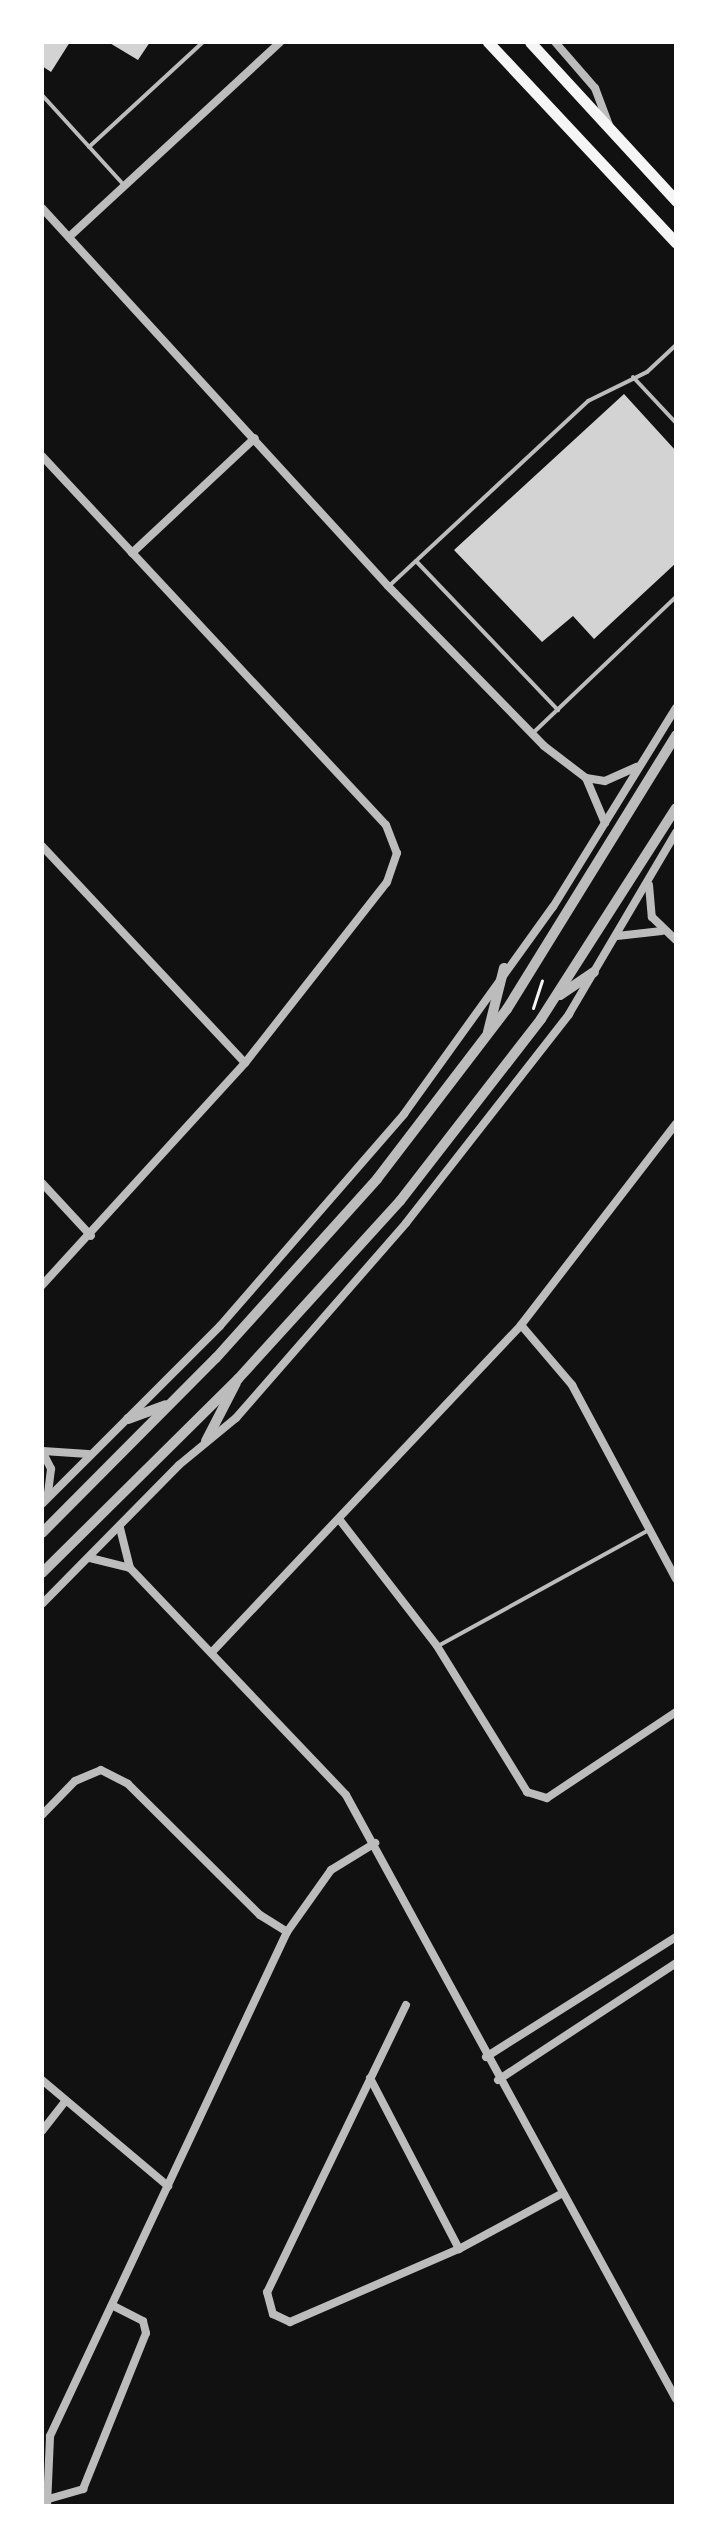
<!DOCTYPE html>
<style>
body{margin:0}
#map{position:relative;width:718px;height:2548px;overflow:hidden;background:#111;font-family:Barlow,sans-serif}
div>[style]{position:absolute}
.building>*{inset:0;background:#d3d3d3}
.path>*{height:3px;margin:-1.5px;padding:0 1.5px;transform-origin:1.5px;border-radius:1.5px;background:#f5f5f5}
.service>*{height:4px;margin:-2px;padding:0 2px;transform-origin:2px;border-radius:2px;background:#bcbcbc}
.minor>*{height:8px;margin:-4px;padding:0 4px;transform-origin:4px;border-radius:4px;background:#bcbcbc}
.tertiary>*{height:10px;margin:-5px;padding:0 5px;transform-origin:5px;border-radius:5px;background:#bcbcbc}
.secondary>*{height:11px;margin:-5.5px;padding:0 5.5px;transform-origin:5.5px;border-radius:5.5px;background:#f5f5f5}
span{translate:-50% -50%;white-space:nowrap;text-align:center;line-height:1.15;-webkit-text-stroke:6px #fff;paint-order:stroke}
.frame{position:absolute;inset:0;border:44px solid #fff;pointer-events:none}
</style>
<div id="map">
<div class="building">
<i style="clip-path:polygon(42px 42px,70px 42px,51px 72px,42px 66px)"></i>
<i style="clip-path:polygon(108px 42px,150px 42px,138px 60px)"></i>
<i style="clip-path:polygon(624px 394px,676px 451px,676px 563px,594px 639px,573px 616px,542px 642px,454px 550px)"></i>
</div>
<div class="path">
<i style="left:533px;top:1008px;width:29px;rotate:-72deg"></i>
</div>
<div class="service">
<i style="left:42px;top:95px;width:122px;rotate:47.7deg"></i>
<i style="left:89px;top:147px;width:155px;rotate:-42.6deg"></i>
<i style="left:633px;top:377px;width:63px;rotate:46.9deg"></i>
<i style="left:416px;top:561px;width:206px;rotate:46.4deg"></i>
<i style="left:389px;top:586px;width:272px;rotate:-42.9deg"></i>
<i style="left:588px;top:401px;width:66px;rotate:-26.2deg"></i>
<i style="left:647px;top:372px;width:40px;rotate:-43deg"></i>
<i style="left:534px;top:732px;width:196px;rotate:-43.6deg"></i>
<i style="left:438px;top:1646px;width:239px;rotate:-28.8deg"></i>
</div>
<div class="minor">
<i style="left:555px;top:42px;width:61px;rotate:49deg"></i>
<i style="left:595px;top:88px;width:43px;rotate:69.4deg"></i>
<i style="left:42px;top:208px;width:512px;rotate:47.53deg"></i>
<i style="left:388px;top:586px;width:223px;rotate:45.7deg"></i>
<i style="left:544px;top:746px;width:53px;rotate:37.3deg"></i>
<i style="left:586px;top:778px;width:49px;rotate:67.1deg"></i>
<i style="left:69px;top:237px;width:287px;rotate:-42.7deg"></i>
<i style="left:42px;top:456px;width:504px;rotate:47.01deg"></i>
<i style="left:386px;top:825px;width:30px;rotate:69deg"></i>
<i style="left:397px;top:853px;width:31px;rotate:109deg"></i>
<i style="left:387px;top:882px;width:230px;rotate:128.1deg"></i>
<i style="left:245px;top:1063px;width:301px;rotate:132.4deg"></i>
<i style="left:132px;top:553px;width:168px;rotate:-43.1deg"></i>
<i style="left:586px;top:778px;width:19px;rotate:9deg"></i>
<i style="left:605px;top:781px;width:35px;rotate:-24deg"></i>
<i style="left:42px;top:846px;width:297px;rotate:46.9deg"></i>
<i style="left:649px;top:885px;width:32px;rotate:85deg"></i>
<i style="left:652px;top:917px;width:33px;rotate:44deg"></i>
<i style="left:617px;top:936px;width:45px;rotate:-6.3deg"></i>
<i style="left:42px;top:1183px;width:72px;rotate:47.2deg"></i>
<i style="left:521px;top:1325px;width:79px;rotate:49.6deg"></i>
<i style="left:572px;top:1385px;width:220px;rotate:61.8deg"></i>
<i style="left:42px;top:1451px;width:20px;rotate:63deg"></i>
<i style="left:51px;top:1469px;width:26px;rotate:97deg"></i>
<i style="left:43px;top:1451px;width:45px;rotate:3.8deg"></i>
<i style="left:42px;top:1504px;width:252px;rotate:-45deg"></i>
<i style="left:220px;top:1326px;width:281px;rotate:-49deg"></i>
<i style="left:404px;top:1114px;width:255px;rotate:-54.3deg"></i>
<i style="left:553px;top:907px;width:234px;rotate:-58.3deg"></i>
<i style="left:339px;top:1519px;width:160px;rotate:52.3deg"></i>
<i style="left:437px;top:1646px;width:172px;rotate:58.3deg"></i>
<i style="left:527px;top:1792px;width:21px;rotate:17deg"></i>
<i style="left:547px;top:1798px;width:155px;rotate:-33.7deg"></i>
<i style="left:120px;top:1528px;width:41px;rotate:76deg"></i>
<i style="left:130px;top:1568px;width:313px;rotate:46.4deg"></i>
<i style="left:346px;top:1795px;width:688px;rotate:61.35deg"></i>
<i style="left:90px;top:1558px;width:41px;rotate:14deg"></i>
<i style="left:42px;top:1604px;width:195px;rotate:-45.4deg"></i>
<i style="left:179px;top:1465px;width:74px;rotate:-39.5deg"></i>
<i style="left:236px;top:1418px;width:259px;rotate:-48.9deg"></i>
<i style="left:406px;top:1223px;width:265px;rotate:-52deg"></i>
<i style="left:569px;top:1014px;width:211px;rotate:-59.5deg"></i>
<i style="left:213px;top:1651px;width:448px;rotate:-46.6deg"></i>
<i style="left:521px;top:1325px;width:254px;rotate:-52.4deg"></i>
<i style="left:42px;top:1815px;width:47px;rotate:-45.9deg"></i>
<i style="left:75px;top:1781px;width:28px;rotate:-23deg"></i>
<i style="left:101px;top:1770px;width:30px;rotate:27deg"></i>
<i style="left:128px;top:1784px;width:186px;rotate:44.8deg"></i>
<i style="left:260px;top:1915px;width:32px;rotate:32deg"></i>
<i style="left:406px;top:2005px;width:319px;rotate:115.8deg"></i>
<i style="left:267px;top:2292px;width:23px;rotate:75deg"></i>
<i style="left:273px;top:2314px;width:19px;rotate:25deg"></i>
<i style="left:290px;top:2322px;width:184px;rotate:-23.4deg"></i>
<i style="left:459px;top:2249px;width:118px;rotate:-28.3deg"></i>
<i style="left:486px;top:2057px;width:225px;rotate:-32.3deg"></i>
<i style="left:370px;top:2078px;width:193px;rotate:62.5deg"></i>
<i style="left:42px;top:2080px;width:165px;rotate:40.1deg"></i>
<i style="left:498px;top:2080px;width:213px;rotate:-33.3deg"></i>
<i style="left:42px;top:2131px;width:36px;rotate:-52deg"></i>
<i style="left:45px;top:2500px;width:40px;rotate:-16deg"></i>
<i style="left:83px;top:2489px;width:168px;rotate:-68deg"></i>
<i style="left:146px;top:2333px;width:12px;rotate:-104deg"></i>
<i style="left:143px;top:2321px;width:35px;rotate:-153deg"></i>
<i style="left:47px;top:2506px;width:70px;rotate:-87.5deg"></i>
<i style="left:50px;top:2436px;width:557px;rotate:-64.82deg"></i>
<i style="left:287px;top:1932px;width:76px;rotate:-54.6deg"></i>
<i style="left:331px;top:1870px;width:52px;rotate:-31.5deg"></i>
</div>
<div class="tertiary">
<i style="left:560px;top:995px;width:41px;rotate:-34.1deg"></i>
<i style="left:488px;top:1032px;width:66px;rotate:-76deg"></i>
<i style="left:128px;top:1419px;width:40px;rotate:-20.2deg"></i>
<i style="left:206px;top:1441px;width:65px;rotate:-62.7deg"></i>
<i style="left:42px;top:1533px;width:247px;rotate:-45.2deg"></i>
<i style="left:216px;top:1358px;width:241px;rotate:-48deg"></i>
<i style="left:377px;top:1179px;width:214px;rotate:-52.6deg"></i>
<i style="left:507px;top:1009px;width:322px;rotate:-58.3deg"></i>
<i style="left:42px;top:1573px;width:276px;rotate:-44.7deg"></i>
<i style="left:238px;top:1379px;width:241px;rotate:-47.7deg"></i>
<i style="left:400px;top:1201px;width:230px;rotate:-52.2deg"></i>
<i style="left:541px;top:1019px;width:250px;rotate:-57.4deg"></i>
</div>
<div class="secondary">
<i style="left:488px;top:42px;width:275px;rotate:46.9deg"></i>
<i style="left:530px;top:42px;width:216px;rotate:47.4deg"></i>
</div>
<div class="frame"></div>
</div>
